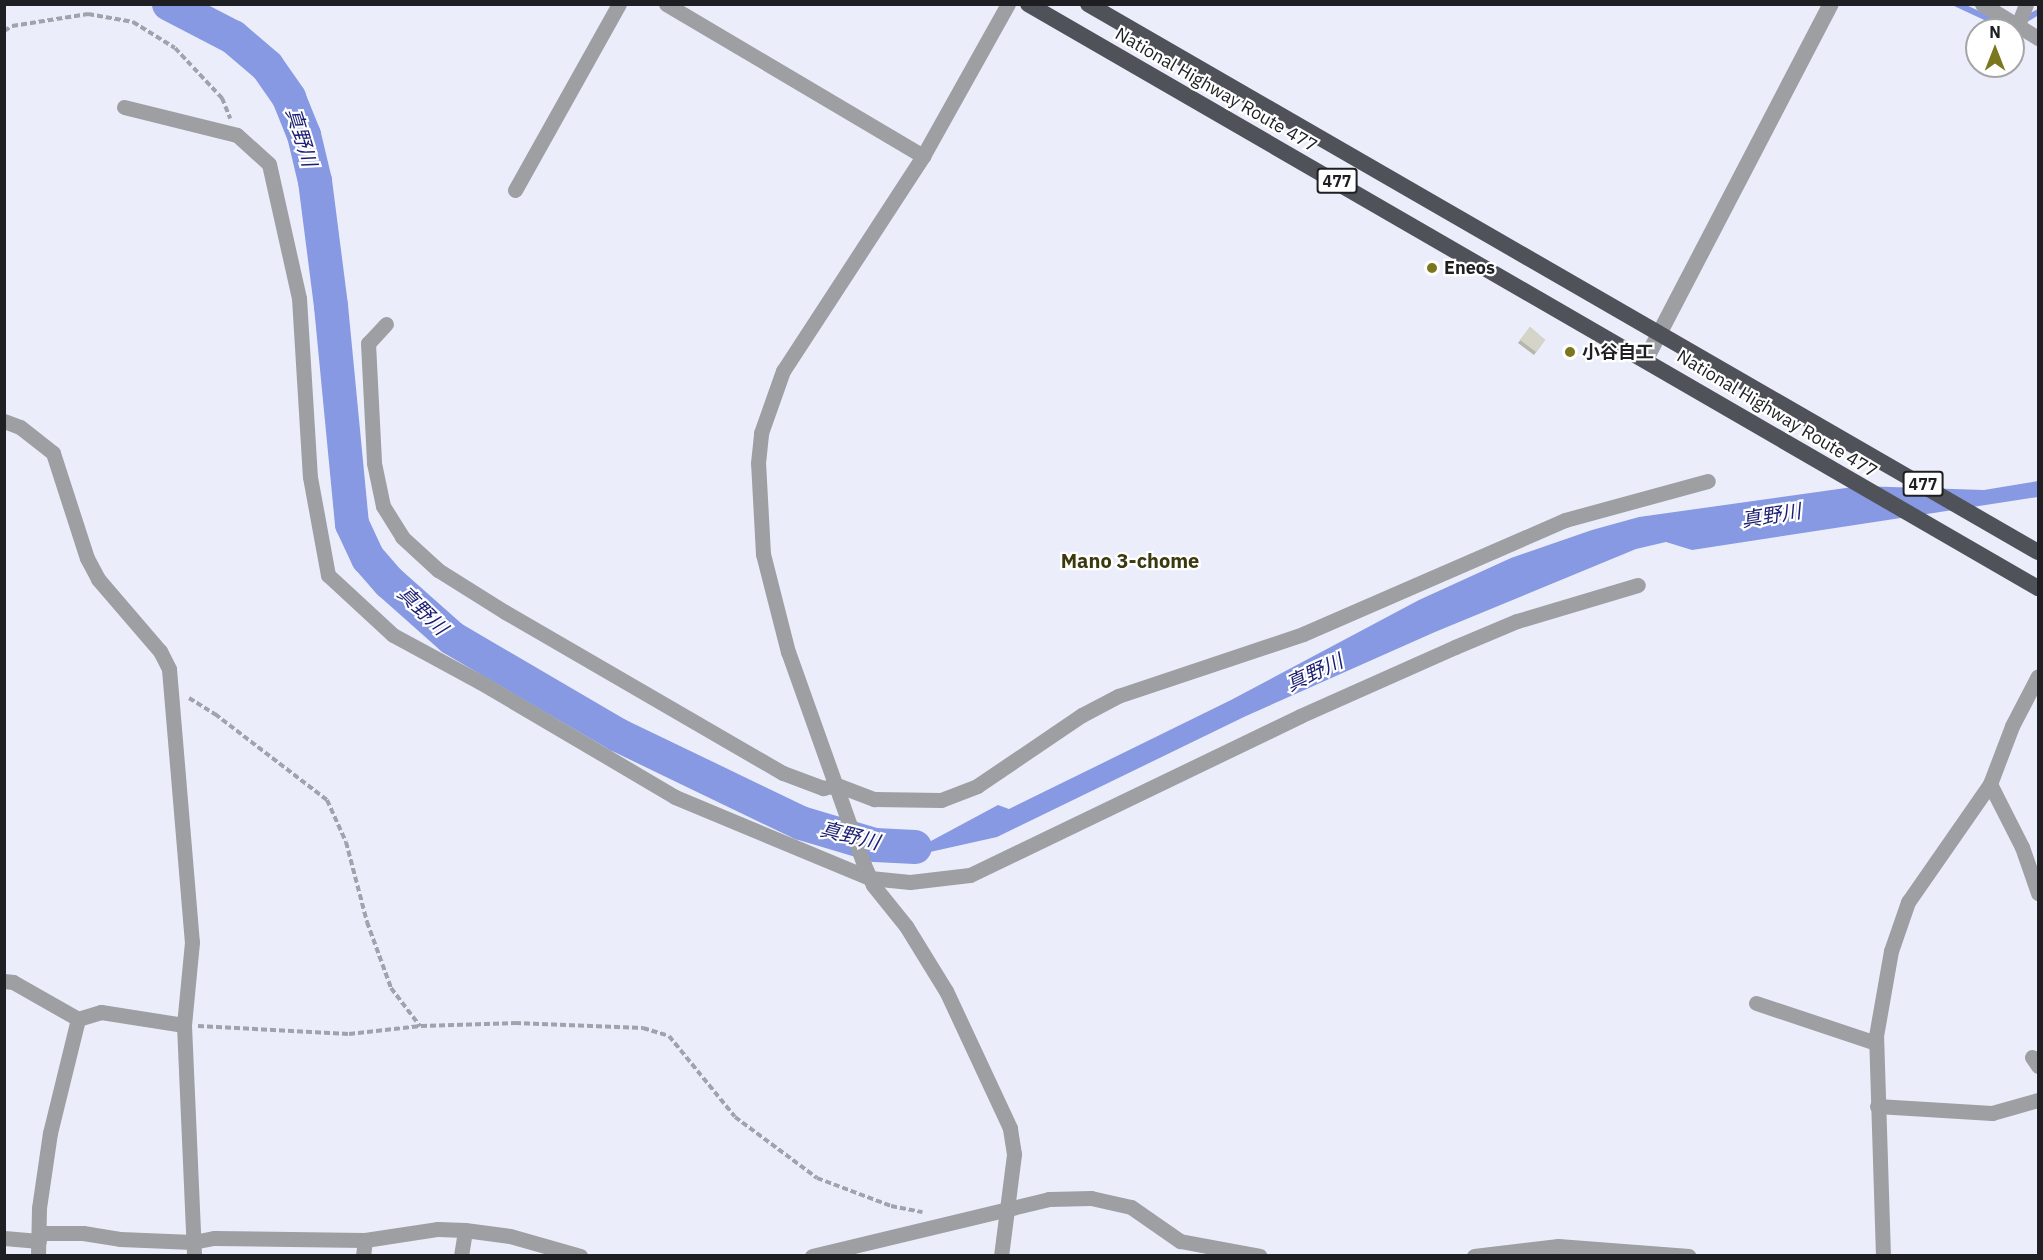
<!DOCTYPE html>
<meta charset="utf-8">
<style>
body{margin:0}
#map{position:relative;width:2043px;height:1260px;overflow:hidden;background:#ebeefa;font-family:"IBM Plex Sans","Noto Sans JP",sans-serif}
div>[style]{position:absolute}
.water>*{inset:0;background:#8799e3}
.stream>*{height:6px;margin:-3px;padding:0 3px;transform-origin:3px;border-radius:3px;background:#8799e3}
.river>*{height:34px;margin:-17px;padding:0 17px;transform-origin:17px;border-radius:17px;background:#8799e3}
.path>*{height:4px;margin-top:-2px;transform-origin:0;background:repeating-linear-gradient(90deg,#a0a3ac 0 6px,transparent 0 9px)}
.minor>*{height:15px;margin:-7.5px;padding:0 7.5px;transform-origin:7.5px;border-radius:7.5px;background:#9d9fa3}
.tertiary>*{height:16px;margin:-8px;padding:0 8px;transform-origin:8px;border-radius:8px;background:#9d9fa3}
.trunk>*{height:16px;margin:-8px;padding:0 8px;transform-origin:8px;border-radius:8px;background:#50525a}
.wall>*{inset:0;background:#b6b6ad}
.building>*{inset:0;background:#d4d4c9}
.dots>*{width:16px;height:16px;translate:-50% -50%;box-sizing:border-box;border:3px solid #fff;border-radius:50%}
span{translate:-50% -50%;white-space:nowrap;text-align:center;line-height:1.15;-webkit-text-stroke:4.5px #fff;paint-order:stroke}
.shield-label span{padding:2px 4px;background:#fff;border:2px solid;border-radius:4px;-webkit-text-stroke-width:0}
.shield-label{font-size:16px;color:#1e1f23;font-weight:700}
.street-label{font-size:18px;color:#1e1f23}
.poi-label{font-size:18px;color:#1e1f23;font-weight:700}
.left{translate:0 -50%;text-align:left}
.water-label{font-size:20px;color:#1b1e72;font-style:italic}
.neighbourhood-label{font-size:20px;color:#3a390f;font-weight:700}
.frame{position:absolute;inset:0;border:6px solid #1e1f23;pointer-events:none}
.north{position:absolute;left:1965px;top:18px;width:60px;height:60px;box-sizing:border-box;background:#fff;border:2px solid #a5a5a7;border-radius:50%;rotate:0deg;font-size:16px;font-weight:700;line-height:24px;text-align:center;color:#1e1f23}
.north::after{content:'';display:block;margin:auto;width:21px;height:27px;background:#7b771c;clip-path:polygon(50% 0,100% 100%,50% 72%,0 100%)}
</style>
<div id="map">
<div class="water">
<i style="clip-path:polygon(2038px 481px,2038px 497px,1692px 550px,1666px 542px,1636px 549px,1435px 632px,1246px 716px,997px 837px,921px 854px,871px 850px,867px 839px,931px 841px,998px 805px,1009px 809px,1231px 700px,1419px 600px,1511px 558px,1592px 530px,1639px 517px,1860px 486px,1984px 490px)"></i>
</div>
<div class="stream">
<i style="left:1957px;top:4px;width:54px;rotate:25.1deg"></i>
<i style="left:2006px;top:27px;width:5px;rotate:-11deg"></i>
<i style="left:2021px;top:22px;width:20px;rotate:-30deg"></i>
</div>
<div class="river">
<i style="left:169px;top:4px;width:72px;rotate:27.3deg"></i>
<i style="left:233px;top:37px;width:45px;rotate:40.5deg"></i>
<i style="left:267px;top:66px;width:39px;rotate:55deg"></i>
<i style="left:289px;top:98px;width:40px;rotate:68deg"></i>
<i style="left:304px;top:135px;width:47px;rotate:76.6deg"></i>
<i style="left:315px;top:181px;width:126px;rotate:82.7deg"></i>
<i style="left:331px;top:306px;width:219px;rotate:84.5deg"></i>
<i style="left:352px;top:524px;width:38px;rotate:65deg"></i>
<i style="left:368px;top:558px;width:32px;rotate:49deg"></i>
<i style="left:389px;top:582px;width:84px;rotate:41.6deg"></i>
<i style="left:452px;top:638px;width:192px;rotate:30.3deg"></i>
<i style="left:618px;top:735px;width:203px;rotate:25.7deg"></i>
<i style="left:801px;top:823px;width:77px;rotate:16.6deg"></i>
<i style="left:875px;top:845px;width:40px;rotate:2.9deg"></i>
</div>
<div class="path">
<i style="left:4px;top:31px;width:9px;rotate:-32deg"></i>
<i style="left:12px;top:26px;width:77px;rotate:-9deg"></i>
<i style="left:88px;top:14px;width:46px;rotate:10.1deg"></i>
<i style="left:133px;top:22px;width:49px;rotate:31.8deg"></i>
<i style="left:175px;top:48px;width:69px;rotate:46.8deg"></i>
<i style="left:222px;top:98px;width:22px;rotate:68deg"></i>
<i style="left:189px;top:698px;width:31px;rotate:32deg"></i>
<i style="left:215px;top:714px;width:141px;rotate:37.5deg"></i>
<i style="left:327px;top:800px;width:46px;rotate:65.7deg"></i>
<i style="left:346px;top:842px;width:83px;rotate:75.3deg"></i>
<i style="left:367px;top:922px;width:70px;rotate:70deg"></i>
<i style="left:391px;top:988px;width:48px;rotate:52.7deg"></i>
<i style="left:198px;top:1026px;width:151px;rotate:3deg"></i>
<i style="left:349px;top:1034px;width:72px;rotate:-6.3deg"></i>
<i style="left:421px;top:1026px;width:94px;rotate:-1.8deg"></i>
<i style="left:515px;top:1023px;width:128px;rotate:2.2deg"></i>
<i style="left:643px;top:1028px;width:27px;rotate:17deg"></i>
<i style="left:669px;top:1036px;width:104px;rotate:50.8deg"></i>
<i style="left:735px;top:1117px;width:102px;rotate:36.6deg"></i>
<i style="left:817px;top:1178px;width:79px;rotate:20.7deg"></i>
<i style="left:891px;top:1206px;width:32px;rotate:11deg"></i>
</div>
<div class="minor">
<i style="left:666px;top:4px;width:299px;rotate:30.6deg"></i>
<i style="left:1982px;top:4px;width:66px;rotate:31.3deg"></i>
<i style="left:2018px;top:25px;width:22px;rotate:-69deg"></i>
<i style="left:124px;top:107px;width:116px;rotate:13.9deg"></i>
<i style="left:237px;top:135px;width:43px;rotate:42.2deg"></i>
<i style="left:269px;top:164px;width:137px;rotate:77.4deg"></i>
<i style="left:299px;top:298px;width:179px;rotate:86.5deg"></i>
<i style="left:310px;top:477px;width:100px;rotate:79.6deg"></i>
<i style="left:328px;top:575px;width:88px;rotate:42.7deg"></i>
<i style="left:393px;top:635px;width:99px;rotate:28.4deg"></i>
<i style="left:480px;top:682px;width:226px;rotate:30.5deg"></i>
<i style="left:675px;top:797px;width:211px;rotate:22.6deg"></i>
<i style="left:870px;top:878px;width:40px;rotate:5.7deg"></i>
<i style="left:910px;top:882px;width:60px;rotate:-6.7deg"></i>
<i style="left:970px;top:875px;width:366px;rotate:-25.7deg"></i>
<i style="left:1300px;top:716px;width:170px;rotate:-24deg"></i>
<i style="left:1455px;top:647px;width:67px;rotate:-22.8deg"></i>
<i style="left:1517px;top:621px;width:126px;rotate:-16.6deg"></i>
<i style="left:515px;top:190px;width:213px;rotate:-60.8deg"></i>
<i style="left:386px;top:324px;width:26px;rotate:133deg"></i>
<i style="left:368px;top:343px;width:120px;rotate:87.1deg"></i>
<i style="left:374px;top:463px;width:44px;rotate:78.2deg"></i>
<i style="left:383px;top:506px;width:36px;rotate:58deg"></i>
<i style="left:402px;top:537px;width:49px;rotate:42.5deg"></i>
<i style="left:438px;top:570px;width:79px;rotate:32.1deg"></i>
<i style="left:505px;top:612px;width:321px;rotate:30.1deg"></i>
<i style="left:783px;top:773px;width:43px;rotate:20.6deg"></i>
<i style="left:823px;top:788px;width:14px;rotate:-12deg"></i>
<i style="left:837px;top:785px;width:40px;rotate:21deg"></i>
<i style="left:874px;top:799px;width:67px;rotate:0.9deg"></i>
<i style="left:941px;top:800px;width:39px;rotate:-21deg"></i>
<i style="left:977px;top:786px;width:127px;rotate:-34.1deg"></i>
<i style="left:1082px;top:715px;width:41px;rotate:-27.8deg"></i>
<i style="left:1118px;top:696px;width:195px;rotate:-18.5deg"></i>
<i style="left:1303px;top:634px;width:286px;rotate:-23.5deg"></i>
<i style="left:1565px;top:520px;width:148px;rotate:-15.3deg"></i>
<i style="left:4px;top:421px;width:17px;rotate:21deg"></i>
<i style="left:20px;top:427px;width:42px;rotate:38.2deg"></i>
<i style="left:53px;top:453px;width:110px;rotate:72.1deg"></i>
<i style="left:87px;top:558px;width:24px;rotate:62deg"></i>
<i style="left:98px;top:579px;width:95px;rotate:49.3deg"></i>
<i style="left:160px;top:651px;width:20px;rotate:63deg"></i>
<i style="left:169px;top:669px;width:274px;rotate:85.2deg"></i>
<i style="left:192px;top:942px;width:83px;rotate:95.5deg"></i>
<i style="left:184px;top:1025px;width:231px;rotate:87.5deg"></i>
<i style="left:1990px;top:784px;width:71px;rotate:63.1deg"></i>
<i style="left:2022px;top:847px;width:49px;rotate:70.8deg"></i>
<i style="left:4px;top:981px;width:9px;rotate:6deg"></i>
<i style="left:13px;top:982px;width:75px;rotate:29.6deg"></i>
<i style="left:1756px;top:1003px;width:126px;rotate:18.4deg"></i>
<i style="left:2032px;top:1057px;width:11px;rotate:56deg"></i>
<i style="left:1877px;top:1106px;width:115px;rotate:3.5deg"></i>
<i style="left:1992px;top:1113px;width:48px;rotate:-15.8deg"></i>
<i style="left:40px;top:1233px;width:43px"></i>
<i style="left:83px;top:1233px;width:37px;rotate:9deg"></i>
<i style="left:120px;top:1239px;width:73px;rotate:2.4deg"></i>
<i style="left:193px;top:1242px;width:21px;rotate:-11deg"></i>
<i style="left:214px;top:1238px;width:151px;rotate:0.8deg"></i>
<i style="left:365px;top:1240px;width:74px;rotate:-8.6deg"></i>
<i style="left:438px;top:1229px;width:27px;rotate:2deg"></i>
<i style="left:465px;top:1230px;width:45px;rotate:7.6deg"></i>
<i style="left:510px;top:1236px;width:73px;rotate:15.9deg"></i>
<i style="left:4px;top:1238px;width:35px;rotate:5deg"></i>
<i style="left:38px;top:1256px;width:48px;rotate:-88.8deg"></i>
<i style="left:39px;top:1208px;width:76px;rotate:-81.7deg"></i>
<i style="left:50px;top:1133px;width:117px;rotate:-76.2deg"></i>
<i style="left:78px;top:1019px;width:24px;rotate:-17deg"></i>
<i style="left:101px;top:1012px;width:84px;rotate:8.9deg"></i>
<i style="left:363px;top:1256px;width:16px;rotate:-83deg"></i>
<i style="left:461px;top:1256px;width:26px;rotate:-81deg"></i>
<i style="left:812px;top:1256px;width:244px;rotate:-13.5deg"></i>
<i style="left:1049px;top:1199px;width:42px;rotate:-1.4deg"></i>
<i style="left:1091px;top:1198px;width:41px;rotate:12.7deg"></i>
<i style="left:1131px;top:1207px;width:60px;rotate:34.8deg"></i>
<i style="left:1180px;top:1241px;width:81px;rotate:10.6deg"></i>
<i style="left:1001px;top:1256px;width:103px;rotate:-82.7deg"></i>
<i style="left:1014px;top:1154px;width:26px;rotate:-99deg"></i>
<i style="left:1010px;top:1128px;width:151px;rotate:-115deg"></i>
<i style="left:946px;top:991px;width:76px;rotate:-121.6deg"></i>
<i style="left:906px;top:926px;width:53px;rotate:-128.8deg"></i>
<i style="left:873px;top:885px;width:22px;rotate:-114deg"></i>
<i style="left:864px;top:865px;width:226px;rotate:-109.6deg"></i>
<i style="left:788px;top:652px;width:101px;rotate:-104.3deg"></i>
<i style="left:763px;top:554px;width:91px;rotate:-93.1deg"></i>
<i style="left:758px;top:463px;width:30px;rotate:-84deg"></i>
<i style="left:761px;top:433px;width:66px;rotate:-70.5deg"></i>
<i style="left:783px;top:371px;width:257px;rotate:-56.9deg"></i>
<i style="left:923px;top:156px;width:174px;rotate:-60.8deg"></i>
<i style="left:1474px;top:1256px;width:85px;rotate:-6.8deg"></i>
<i style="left:1558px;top:1246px;width:131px;rotate:4.4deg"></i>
<i style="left:1883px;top:1256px;width:220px;rotate:-91.8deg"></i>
<i style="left:1876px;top:1036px;width:86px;rotate:-80deg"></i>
<i style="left:1891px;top:951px;width:52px;rotate:-70.9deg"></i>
<i style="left:1908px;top:902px;width:144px;rotate:-55.2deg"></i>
<i style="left:1990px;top:784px;width:62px;rotate:-69.2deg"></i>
<i style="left:2012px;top:726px;width:56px;rotate:-62.5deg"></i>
</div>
<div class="tertiary">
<i style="left:1646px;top:359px;width:400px;rotate:-62.5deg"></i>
</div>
<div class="trunk">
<i style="left:1028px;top:4px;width:1167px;rotate:30.04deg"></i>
<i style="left:1088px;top:4px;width:1097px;rotate:29.98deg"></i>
</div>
<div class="wall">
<i style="clip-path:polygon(1530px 327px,1545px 340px,1534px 355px,1518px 343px)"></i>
</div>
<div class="building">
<i style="clip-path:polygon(1530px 327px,1545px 340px,1536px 352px,1520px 340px)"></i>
</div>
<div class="dots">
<i style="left:1432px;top:268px;background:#7b771c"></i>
<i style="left:1570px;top:352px;background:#7b771c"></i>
</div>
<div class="shield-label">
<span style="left:1337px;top:181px">477</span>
<span style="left:1923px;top:484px">477</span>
</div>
<div class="street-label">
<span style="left:1216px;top:90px;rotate:30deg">National Highway Route 477</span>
<span style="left:1777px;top:414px;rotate:31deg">National Highway Route 477</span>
</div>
<div class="poi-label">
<span class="left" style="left:1444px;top:268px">Eneos</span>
<span class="left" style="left:1582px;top:352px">小谷自工</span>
</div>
<div class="water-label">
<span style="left:302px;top:137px;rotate:73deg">真野川</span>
<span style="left:1771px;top:515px;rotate:-9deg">真野川</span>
<span style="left:423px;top:610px;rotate:44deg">真野川</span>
<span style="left:1314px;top:672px;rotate:-25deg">真野川</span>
<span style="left:850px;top:835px;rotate:14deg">真野川</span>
</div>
<div class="neighbourhood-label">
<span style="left:1130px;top:560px">Mano 3-chome</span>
</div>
<div class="frame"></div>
<div class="north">N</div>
</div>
